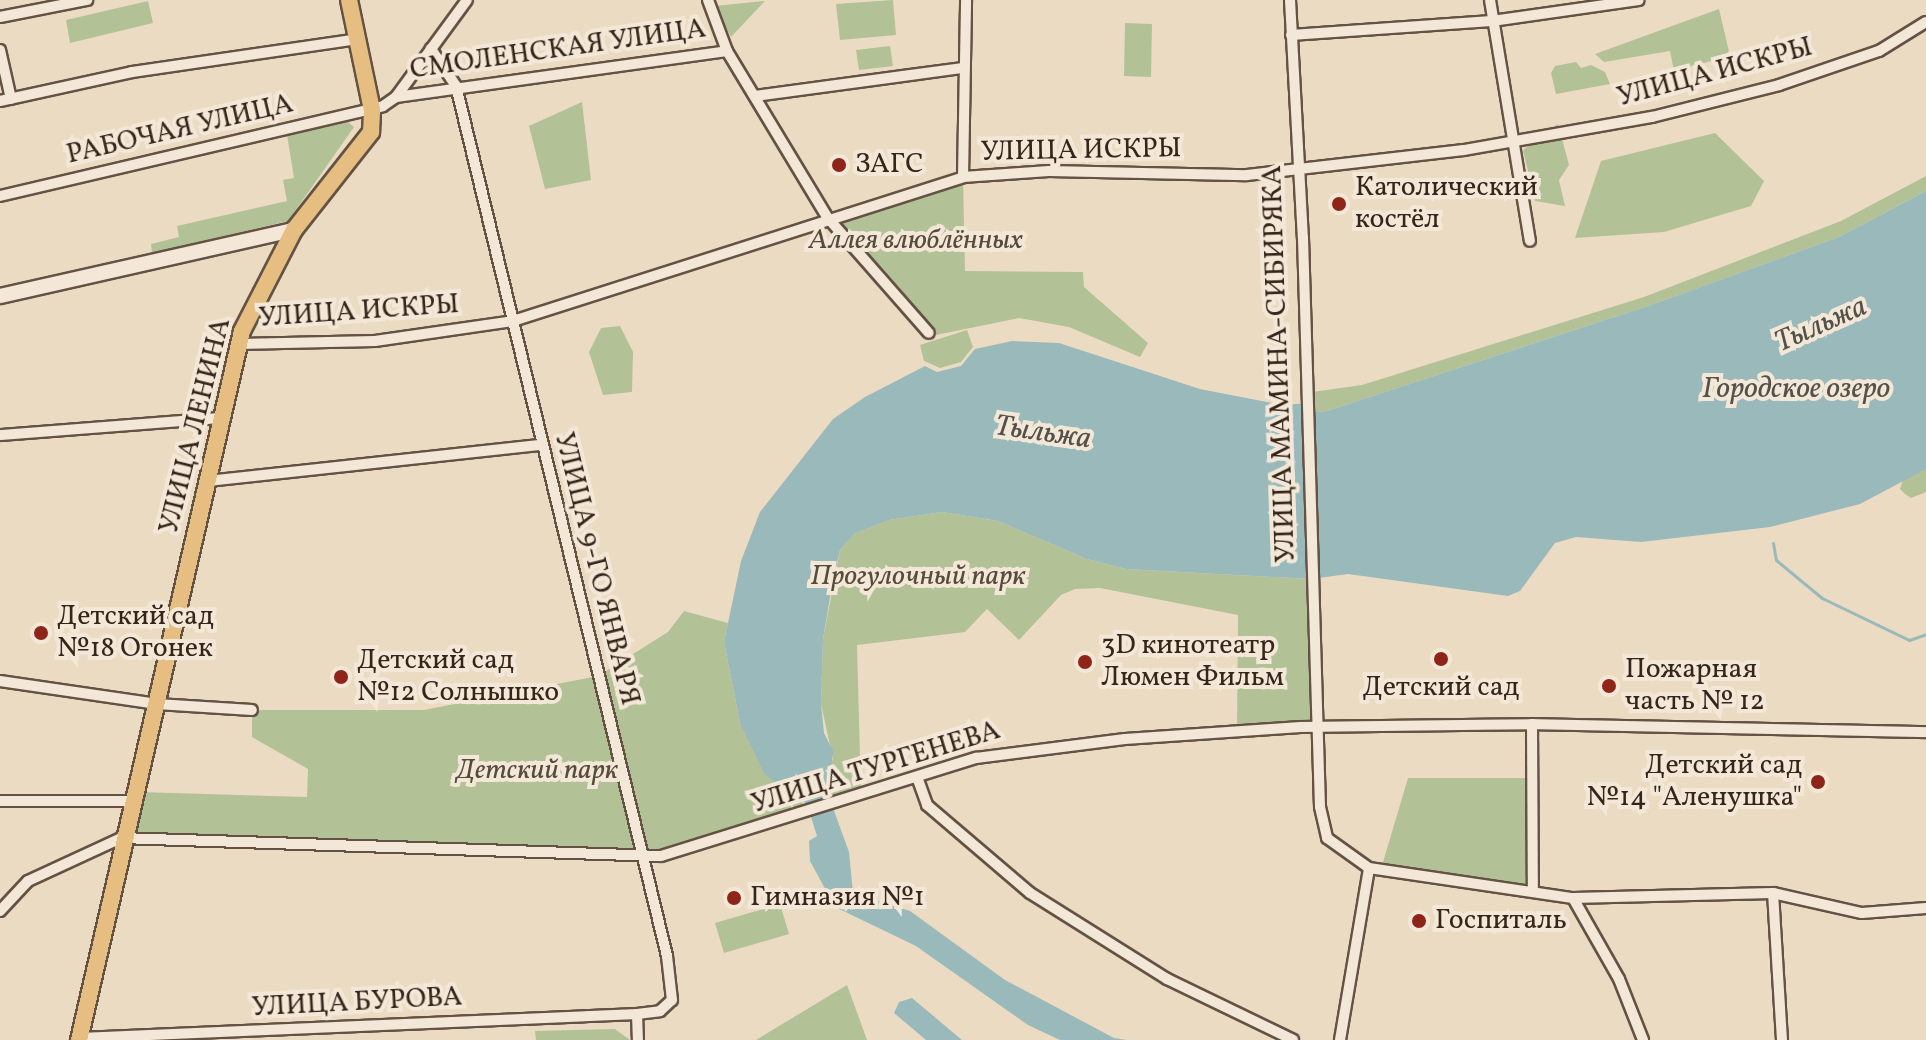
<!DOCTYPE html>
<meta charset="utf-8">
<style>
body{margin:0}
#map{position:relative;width:1926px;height:1040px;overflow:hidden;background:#ecdbc3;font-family:Vollkorn,serif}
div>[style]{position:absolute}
.green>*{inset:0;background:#b3c197}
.water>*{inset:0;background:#9ab9bb}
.stream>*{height:3px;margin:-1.5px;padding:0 1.5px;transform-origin:1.5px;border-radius:1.5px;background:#9ab9bb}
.roads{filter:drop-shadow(2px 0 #645244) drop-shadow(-2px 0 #645244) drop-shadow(0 2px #645244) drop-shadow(0 -2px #645244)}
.street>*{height:10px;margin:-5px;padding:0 5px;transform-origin:5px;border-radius:5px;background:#f3e8d8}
.secondary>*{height:14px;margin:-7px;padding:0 7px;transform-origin:7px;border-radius:7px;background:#f3e8d8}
.primary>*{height:16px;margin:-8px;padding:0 8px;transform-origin:8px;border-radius:8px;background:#e6be82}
.dots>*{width:22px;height:22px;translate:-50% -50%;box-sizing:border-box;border:4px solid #f3e8d8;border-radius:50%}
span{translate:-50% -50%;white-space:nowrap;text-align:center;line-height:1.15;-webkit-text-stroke:8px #f3e8d8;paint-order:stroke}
.street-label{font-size:28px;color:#36251a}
.poi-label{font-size:28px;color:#36251a}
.left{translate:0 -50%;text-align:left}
.right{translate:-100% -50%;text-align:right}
.park-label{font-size:28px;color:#554c39;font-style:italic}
.water-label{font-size:30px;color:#54514a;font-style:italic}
</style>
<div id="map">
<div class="green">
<i style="clip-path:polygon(893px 0,896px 35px,840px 40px,836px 4px)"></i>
<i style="clip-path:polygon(148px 1px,153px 23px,70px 43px,66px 20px)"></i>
<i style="clip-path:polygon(765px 1px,731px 37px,715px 6px)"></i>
<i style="clip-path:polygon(1719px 9px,1730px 56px,1674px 71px,1670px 51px,1604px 62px,1595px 54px)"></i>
<i style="clip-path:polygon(1125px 23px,1152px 24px,1151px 77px,1124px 76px)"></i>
<i style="clip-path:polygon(890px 46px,893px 66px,859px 70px,856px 50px)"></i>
<i style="clip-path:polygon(1576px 62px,1581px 68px,1591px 65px,1605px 72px,1610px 84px,1556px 94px,1551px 73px,1555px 66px)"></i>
<i style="clip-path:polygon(582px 102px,591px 180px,545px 189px,529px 126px)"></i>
<i style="clip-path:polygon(348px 122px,354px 127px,288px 221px,152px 253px,151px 244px,179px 237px,177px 226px,287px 201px,283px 180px,294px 178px,287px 135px)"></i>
<i style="clip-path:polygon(1558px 124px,1569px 165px,1559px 180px,1565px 206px,1535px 201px,1523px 150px)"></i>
<i style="clip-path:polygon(1715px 133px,1764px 181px,1751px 206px,1664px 232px,1575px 238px,1601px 161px)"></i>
<i style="clip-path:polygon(1926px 176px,1926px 191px,1839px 237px,1648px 306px,1327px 411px,1317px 412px,1309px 403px,1312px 392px,1362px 385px,1644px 297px,1841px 221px)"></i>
<i style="clip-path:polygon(963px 177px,965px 271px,1083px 272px,1084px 287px,1148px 343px,1140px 357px,1069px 327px,1019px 318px,931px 336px,827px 218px)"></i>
<i style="clip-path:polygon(620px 326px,633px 352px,632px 392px,603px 395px,589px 352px,601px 328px)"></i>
<i style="clip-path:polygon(967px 330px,973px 347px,961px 362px,940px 368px,924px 361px,920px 345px)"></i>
<i style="clip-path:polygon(1926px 469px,1926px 492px,1911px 498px,1905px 494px,1900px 489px,1904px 477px)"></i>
<i style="clip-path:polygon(942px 512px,998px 521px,1087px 559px,1126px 569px,1311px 579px,1318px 726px,1237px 731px,1238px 615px,1100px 588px,1075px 589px,1061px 595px,1019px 640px,987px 609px,965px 632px,857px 645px,861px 795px,832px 804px,828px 774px,833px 759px,821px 704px,823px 639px,840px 550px,854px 534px,889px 520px)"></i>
<i style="clip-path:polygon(684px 611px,728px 623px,724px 642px,740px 723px,784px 787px,797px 794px,808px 812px,661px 856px,130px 837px,139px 792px,307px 797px,308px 769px,252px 737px,252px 710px,424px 710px,598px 676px,668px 632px)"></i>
<i style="clip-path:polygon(1408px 778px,1532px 778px,1533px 889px,1381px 869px)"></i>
<i style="clip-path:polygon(780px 904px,789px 934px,724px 953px,715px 923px)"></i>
<i style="clip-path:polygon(847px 985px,867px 1040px,756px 1040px)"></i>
<i style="clip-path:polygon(615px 1029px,630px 1040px,536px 1040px,535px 1031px)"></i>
</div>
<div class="water">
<i style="clip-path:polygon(1926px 191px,1926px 469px,1860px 504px,1770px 527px,1641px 542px,1576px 537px,1555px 543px,1520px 591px,1508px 596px,1348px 574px,1311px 579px,1126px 569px,1087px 559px,998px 521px,942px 512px,889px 520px,854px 534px,840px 550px,832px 585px,823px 639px,821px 704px,824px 733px,833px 751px,829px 797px,849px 852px,853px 893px,910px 911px,1005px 980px,1114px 1038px,1127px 1040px,1060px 1040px,1028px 1025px,916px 946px,835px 907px,810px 861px,809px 841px,817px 836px,807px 804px,765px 775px,740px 723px,724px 642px,741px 561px,760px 512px,833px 419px,865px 397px,925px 366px,937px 372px,961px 366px,975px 349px,1012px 341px,1059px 343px,1200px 389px,1283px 405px,1309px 403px,1317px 412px,1327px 411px,1648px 306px,1839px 237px)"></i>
<i style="clip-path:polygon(912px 998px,962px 1040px,926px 1040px,894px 1013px,899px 1002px)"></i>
</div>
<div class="stream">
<i style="left:1773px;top:543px;width:17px;rotate:80deg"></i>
<i style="left:1776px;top:560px;width:60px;rotate:39.6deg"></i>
<i style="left:1822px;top:598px;width:97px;rotate:25.8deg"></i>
<i style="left:1909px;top:640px;width:18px;rotate:-19deg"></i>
</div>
<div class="roads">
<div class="street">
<i style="left:708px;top:0;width:54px;rotate:69.6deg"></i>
<i style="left:727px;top:51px;width:194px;rotate:58.9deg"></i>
<i style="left:827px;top:217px;width:154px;rotate:48.7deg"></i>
<i style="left:1290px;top:0;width:238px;rotate:86.9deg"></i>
<i style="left:1303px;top:238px;width:569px;rotate:88.29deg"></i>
<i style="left:1320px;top:807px;width:32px;rotate:77deg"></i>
<i style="left:1327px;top:838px;width:52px;rotate:35.5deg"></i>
<i style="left:1369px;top:868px;width:206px;rotate:8.4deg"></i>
<i style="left:1573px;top:898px;width:200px;rotate:-1.4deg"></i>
<i style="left:1773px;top:893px;width:91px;rotate:12.7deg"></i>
<i style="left:1862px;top:913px;width:64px;rotate:-4.5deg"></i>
<i style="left:1490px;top:0;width:244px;rotate:80.6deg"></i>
<i style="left:0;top:17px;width:89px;rotate:-11.1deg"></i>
<i style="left:1291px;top:35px;width:201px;rotate:-4deg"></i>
<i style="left:1492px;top:21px;width:148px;rotate:-8.1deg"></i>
<i style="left:0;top:50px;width:50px;rotate:77.3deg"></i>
<i style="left:755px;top:96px;width:210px;rotate:-7.7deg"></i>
<i style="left:396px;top:97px;width:334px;rotate:-7.9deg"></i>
<i style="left:0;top:101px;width:135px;rotate:-12.4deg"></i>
<i style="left:132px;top:72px;width:228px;rotate:-8.3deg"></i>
<i style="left:963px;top:177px;width:177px;rotate:-89deg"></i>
<i style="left:0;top:196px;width:393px;rotate:-13.2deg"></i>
<i style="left:383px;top:106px;width:16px;rotate:-35deg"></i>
<i style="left:396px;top:97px;width:120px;rotate:-53.8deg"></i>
<i style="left:238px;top:344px;width:137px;rotate:-1.3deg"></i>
<i style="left:375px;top:341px;width:139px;rotate:-8.2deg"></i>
<i style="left:513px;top:321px;width:472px;rotate:-17.7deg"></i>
<i style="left:963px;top:177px;width:86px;rotate:-4deg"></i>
<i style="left:1049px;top:171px;width:198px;rotate:1.2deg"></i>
<i style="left:1247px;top:175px;width:218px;rotate:-6.6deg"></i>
<i style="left:1464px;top:150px;width:191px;rotate:-10deg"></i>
<i style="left:1652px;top:117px;width:131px;rotate:-14.1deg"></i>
<i style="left:1779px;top:85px;width:106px;rotate:-18.8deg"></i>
<i style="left:1879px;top:51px;width:55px;rotate:-31.7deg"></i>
<i style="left:0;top:435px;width:222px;rotate:-4.4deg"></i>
<i style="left:208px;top:481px;width:335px;rotate:-6.2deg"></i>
<i style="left:0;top:681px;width:159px;rotate:8.3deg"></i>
<i style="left:157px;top:704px;width:95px;rotate:3.6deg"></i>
<i style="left:1532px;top:724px;width:165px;rotate:89.7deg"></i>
<i style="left:917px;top:777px;width:30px;rotate:70deg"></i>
<i style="left:927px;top:805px;width:135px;rotate:40.5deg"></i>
<i style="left:1030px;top:893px;width:162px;rotate:32.1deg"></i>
<i style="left:1167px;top:979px;width:140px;rotate:25.8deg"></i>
<i style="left:0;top:801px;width:137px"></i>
<i style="left:1773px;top:893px;width:147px;rotate:86.5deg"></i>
<i style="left:1573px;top:898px;width:93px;rotate:60.4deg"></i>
<i style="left:1619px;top:979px;width:66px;rotate:68.5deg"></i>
<i style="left:0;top:911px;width:41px;rotate:-47deg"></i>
<i style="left:28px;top:881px;width:102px;rotate:-24.8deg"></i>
<i style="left:121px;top:838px;width:540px;rotate:1.91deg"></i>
<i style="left:661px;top:856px;width:330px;rotate:-17.3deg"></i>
<i style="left:976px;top:758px;width:150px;rotate:-7.3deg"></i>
<i style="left:1125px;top:739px;width:176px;rotate:-3.9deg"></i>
<i style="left:1301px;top:727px;width:231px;rotate:-0.7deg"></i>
<i style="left:1532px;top:724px;width:394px;rotate:1.2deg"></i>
<i style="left:637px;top:1014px;width:26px;rotate:88deg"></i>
<i style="left:80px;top:1038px;width:558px;rotate:-2.47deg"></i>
<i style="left:637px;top:1014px;width:23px;rotate:-7deg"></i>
<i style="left:660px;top:1011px;width:16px;rotate:-43deg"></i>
<i style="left:672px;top:1000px;width:44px;rotate:-96.5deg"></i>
<i style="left:667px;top:956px;width:895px;rotate:-103.63deg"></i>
<i style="left:456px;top:86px;width:45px;rotate:-124deg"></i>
<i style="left:1340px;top:1040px;width:174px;rotate:-80.4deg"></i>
</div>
<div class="secondary">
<i style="left:0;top:296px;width:301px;rotate:-12.7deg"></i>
</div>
<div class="primary">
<i style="left:79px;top:1040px;width:727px;rotate:-77.05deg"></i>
<i style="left:242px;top:331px;width:114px;rotate:-62.8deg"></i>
<i style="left:294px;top:230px;width:125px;rotate:-51.8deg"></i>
<i style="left:371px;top:132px;width:22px;rotate:-87deg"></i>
<i style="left:372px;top:110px;width:112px;rotate:-101.8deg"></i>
</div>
</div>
<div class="dots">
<i style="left:839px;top:165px;background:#8f2418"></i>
<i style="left:1339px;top:204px;background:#8f2418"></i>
<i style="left:41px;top:633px;background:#8f2418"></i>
<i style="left:1441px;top:659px;background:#8f2418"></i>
<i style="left:1085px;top:662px;background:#8f2418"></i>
<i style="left:341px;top:677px;background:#8f2418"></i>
<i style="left:1609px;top:686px;background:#8f2418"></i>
<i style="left:1818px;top:782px;background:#8f2418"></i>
<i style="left:734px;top:898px;background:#8f2418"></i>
<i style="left:1419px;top:921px;background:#8f2418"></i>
</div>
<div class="street-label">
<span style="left:558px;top:50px;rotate:-8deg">СМОЛЕНСКАЯ УЛИЦА</span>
<span style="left:1715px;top:73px;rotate:-15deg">УЛИЦА ИСКРЫ</span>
<span style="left:180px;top:130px;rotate:-13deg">РАБОЧАЯ УЛИЦА</span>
<span style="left:1081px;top:151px;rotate:-1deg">УЛИЦА ИСКРЫ</span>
<span style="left:359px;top:312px;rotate:-4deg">УЛИЦА ИСКРЫ</span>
<span style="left:1280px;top:364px;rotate:-92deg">УЛИЦА МАМИНА-СИБИРЯКА</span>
<span style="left:196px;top:426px;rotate:-76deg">УЛИЦА ЛЕНИНА</span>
<span style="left:596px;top:569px;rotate:76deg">УЛИЦА 9-ГО ЯНВАРЯ</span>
<span style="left:876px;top:768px;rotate:-17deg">УЛИЦА ТУРГЕНЕВА</span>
<span style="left:357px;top:1003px;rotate:-3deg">УЛИЦА БУРОВА</span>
</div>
<div class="poi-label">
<span class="left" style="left:855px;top:165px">ЗАГС</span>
<span class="left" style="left:1355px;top:204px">Католический<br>костёл</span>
<span class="left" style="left:57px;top:633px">Детский сад<br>№18 Огонек</span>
<span class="left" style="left:1101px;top:662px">3D кинотеатр<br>Люмен Фильм</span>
<span class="left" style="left:357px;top:677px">Детский сад<br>№12 Солнышко</span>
<span class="left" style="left:1625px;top:686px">Пожарная<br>часть № 12</span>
<span style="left:1441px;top:688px">Детский сад</span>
<span class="right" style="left:1802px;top:782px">Детский сад<br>№14 "Аленушка"</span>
<span class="left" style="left:750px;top:898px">Гимназия №1</span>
<span class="left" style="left:1435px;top:921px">Госпиталь</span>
</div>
<div class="park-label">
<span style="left:916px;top:241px">Аллея влюблённых</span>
<span style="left:918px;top:577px">Прогулочный парк</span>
<span style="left:537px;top:771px">Детский парк</span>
</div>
<div class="water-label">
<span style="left:1821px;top:325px;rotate:-24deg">Тыльжа</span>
<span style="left:1796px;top:389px">Городское озеро</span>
<span style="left:1043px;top:433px;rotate:8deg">Тыльжа</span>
</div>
</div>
